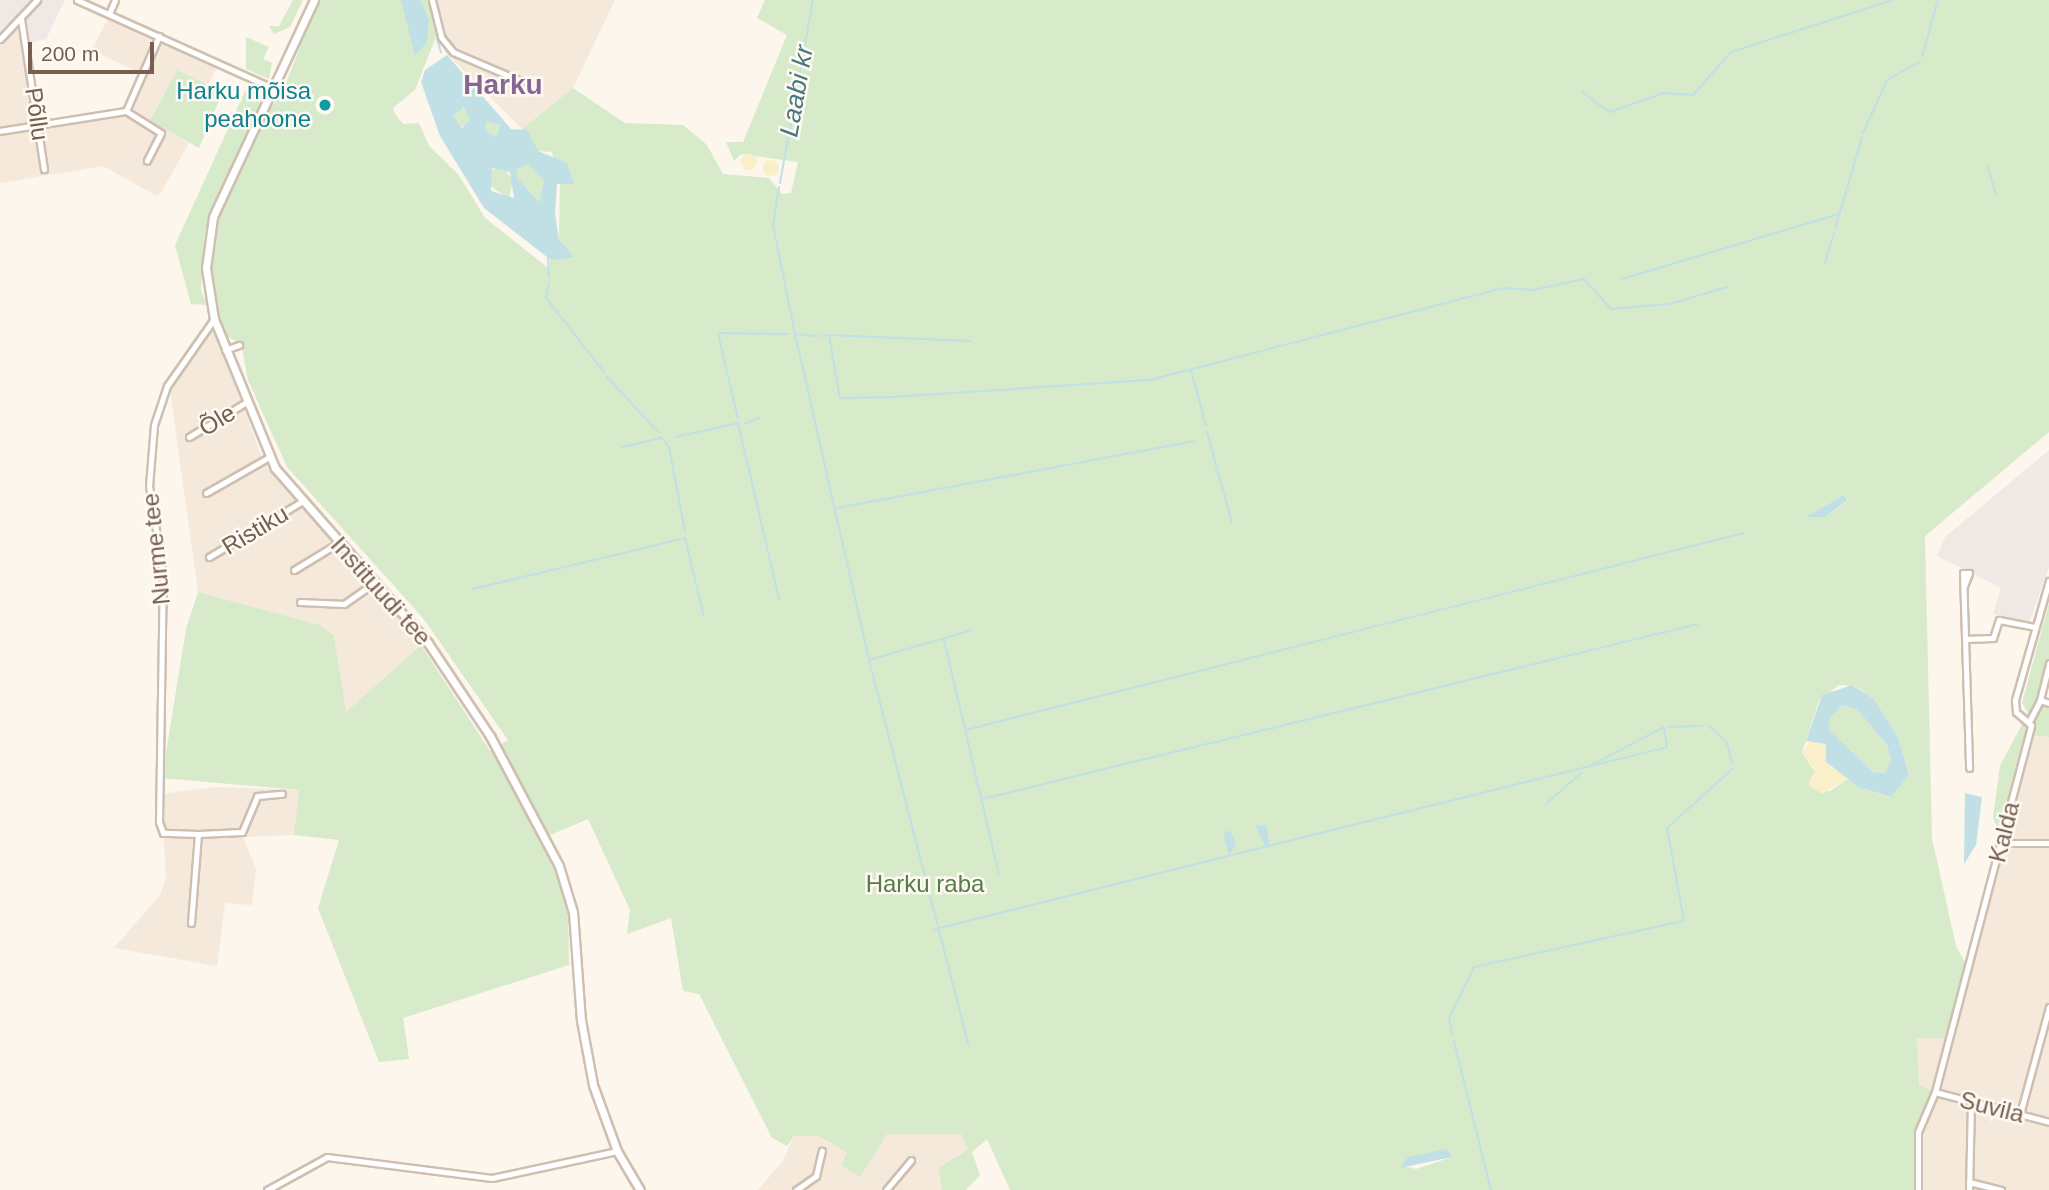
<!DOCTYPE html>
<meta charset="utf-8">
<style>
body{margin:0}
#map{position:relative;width:2049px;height:1190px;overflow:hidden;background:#fcf6ec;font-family:Arial,sans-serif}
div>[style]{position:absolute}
.residential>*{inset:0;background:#f4e9db}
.industrial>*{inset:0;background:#eee9e4}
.green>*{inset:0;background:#d7eaca}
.round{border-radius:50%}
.sand>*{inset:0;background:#f9efc9}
.water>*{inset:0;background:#c1e0e6}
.stream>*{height:2px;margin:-1px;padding:0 1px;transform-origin:1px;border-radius:1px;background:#c1e0e6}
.roads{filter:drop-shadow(2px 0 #cebfb1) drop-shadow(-2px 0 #cebfb1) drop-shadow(0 2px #cebfb1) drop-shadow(0 -2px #cebfb1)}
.street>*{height:5px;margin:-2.5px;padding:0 2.5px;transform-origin:2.5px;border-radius:2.5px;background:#fff}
.secondary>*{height:7px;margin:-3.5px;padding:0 3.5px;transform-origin:3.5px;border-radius:3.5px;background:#fff}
.dots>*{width:19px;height:19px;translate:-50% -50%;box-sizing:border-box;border:4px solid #fefaf3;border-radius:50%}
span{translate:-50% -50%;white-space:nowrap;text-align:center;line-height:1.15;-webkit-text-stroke:5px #fefaf3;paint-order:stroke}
.culture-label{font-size:24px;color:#0d838f}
.right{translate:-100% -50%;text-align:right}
.street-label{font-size:24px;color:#775e4f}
.park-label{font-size:24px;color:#567c47}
.water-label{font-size:26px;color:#467782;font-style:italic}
.quarter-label{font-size:28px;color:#856792;font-weight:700}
.scale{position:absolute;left:28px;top:42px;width:126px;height:32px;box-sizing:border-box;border:4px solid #775e4f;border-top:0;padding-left:9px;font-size:21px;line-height:24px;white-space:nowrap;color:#775e4f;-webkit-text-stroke:5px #fefaf3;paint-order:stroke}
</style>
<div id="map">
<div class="residential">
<i style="clip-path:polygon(430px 0,615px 0,573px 88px,522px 129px,445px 52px)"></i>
<i style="clip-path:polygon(108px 18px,217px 66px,209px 84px,177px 70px,150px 119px,189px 143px,162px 191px,157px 196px,103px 166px,0 183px,0 43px,17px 27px,30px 47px,41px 127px,124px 114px,144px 75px,92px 50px)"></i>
<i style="clip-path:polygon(214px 327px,263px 460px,421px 645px,345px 713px,334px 634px,320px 625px,198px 592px,170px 390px)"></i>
<i style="clip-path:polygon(2029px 735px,2049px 737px,2049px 1190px,1918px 1190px,1918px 1132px,1931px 1091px,1919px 1085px,1917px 1038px,1948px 1038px)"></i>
<i style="clip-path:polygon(215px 787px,300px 790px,294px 835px,243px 837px,256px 869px,252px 905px,225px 903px,217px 966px,114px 948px,160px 895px,166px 879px,161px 794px)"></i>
<i style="clip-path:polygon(887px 1134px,961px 1134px,968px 1148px,938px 1168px,942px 1190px,758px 1190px,783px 1161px,794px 1136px,819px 1136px,848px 1154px,841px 1165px)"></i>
</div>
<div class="industrial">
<i style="clip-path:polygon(0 0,32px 0,0 31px)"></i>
<i style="clip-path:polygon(41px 0,65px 0,46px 39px,29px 43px,25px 21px)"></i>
<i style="clip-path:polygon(2049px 450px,2049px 567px,2029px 623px,1993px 614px,2001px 588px,1937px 556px,1945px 537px)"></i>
</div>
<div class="green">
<i style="clip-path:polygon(293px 0,303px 0,290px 27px,274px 34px,269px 26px,279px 26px)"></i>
<i style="clip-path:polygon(evenodd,318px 0,430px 0,437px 34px,415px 90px,393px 108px,395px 114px,403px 124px,419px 123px,429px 146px,458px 174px,485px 218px,547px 267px,559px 240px,560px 182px,552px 152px,538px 151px,522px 129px,573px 88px,625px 123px,683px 125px,707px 145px,723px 174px,769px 178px,782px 194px,791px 193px,798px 162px,741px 154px,734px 161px,726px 142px,743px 142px,787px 35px,757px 18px,765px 0,2049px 0,2049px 432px,1925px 536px,1932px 838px,1956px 946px,1968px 968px,1948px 1038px,1917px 1038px,1919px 1085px,1931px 1090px,1918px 1132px,1918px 1190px,1010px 1190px,987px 1139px,972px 1152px,980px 1175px,966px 1190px,942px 1190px,938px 1168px,968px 1149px,961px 1134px,887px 1134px,860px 1177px,841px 1165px,847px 1153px,819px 1136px,794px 1136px,787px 1146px,772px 1138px,699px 994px,683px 991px,671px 918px,627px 934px,630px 910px,588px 819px,543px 838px,568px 903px,569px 965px,403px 1018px,409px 1059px,379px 1062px,318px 908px,339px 840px,294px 835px,299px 790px,162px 778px,186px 629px,198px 592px,320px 625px,334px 635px,346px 712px,421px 645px,490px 751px,508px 740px,423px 618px,287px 467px,248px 380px,241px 343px,225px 336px,215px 310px,209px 269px,217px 217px,257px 128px,283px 91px,318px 0,1839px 497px,1847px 502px,1825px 517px,1815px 512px,1839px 497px,318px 0,1839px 685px,1855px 686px,1874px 699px,1898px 737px,1909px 775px,1889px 797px,1860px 788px,1850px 777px,1829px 792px,1802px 753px,1819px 700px,1839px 685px,318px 0,1452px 1157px,1416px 1169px,1401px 1165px,1408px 1161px,1452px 1157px)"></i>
<i style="clip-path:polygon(246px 37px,269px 47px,263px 59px,272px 63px,269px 79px,246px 69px)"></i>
<i style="clip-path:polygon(177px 70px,223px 91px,199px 148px,150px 120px)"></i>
<i style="clip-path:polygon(248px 85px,261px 85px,268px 93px,205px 231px,201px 290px,207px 305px,191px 304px,175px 245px)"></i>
<i class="round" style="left:453px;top:108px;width:18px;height:18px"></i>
<i style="clip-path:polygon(487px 120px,500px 125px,496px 137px,485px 130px)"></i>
<i style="clip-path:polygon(529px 163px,544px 181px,539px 202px,516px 176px,516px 169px)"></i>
<i style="clip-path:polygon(504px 168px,513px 181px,509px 199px,488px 184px,489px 170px)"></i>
<i style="clip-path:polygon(2049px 603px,2049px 659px,2038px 701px,2049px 704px,2049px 737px,2029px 735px,1999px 836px,1993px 817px,2000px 766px,2028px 713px,2022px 703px)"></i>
<i style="clip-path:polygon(1842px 705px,1857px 708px,1887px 745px,1891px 760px,1886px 773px,1873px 772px,1829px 730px,1829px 719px)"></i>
</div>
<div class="sand">
<i class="round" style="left:741px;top:154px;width:16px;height:16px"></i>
<i class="round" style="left:763px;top:160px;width:16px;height:16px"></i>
<i style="clip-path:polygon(1812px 739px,1826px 744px,1830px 767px,1850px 777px,1822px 794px,1808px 785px,1815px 770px,1802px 753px)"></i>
</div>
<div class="water">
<i style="clip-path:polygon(401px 0,420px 0,429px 19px,427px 42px,415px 56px)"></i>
<i style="clip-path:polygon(evenodd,447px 55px,511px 129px,527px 130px,538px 151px,567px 163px,574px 184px,557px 184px,555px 213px,559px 240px,574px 257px,551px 260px,484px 208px,440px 136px,421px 82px,425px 70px,447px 55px,464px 107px,470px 120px,462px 128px,453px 116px,464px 107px,447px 55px,487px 121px,500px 125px,496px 137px,485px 130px,487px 121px,447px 55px,529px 164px,544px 181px,539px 202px,516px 176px,517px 169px,529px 164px,447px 55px,492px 168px,510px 172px,514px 198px,491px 191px,492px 168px)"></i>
<i style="clip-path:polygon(1843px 495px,1847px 501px,1825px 517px,1806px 517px)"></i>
<i style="clip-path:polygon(evenodd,1852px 685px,1874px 699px,1898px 737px,1909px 775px,1891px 797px,1860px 788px,1826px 762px,1826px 744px,1806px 741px,1822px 695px,1852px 685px,1842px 705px,1857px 709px,1887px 745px,1891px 760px,1885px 773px,1873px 772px,1829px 730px,1829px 719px,1842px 705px)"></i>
<i style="clip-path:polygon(1965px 793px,1982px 797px,1976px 845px,1964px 864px)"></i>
<i style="clip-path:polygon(1267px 825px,1269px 845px,1265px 846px,1256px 826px)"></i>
<i style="clip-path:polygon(1230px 830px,1236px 845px,1229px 855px,1223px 834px)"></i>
<i style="clip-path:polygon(1448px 1149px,1452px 1157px,1400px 1168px,1408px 1157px)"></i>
</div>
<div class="stream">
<i style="left:437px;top:39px;width:14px;rotate:73deg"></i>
<i style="left:1922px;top:57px;width:59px;rotate:-74.3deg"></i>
<i style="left:1582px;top:92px;width:34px;rotate:36deg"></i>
<i style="left:1610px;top:112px;width:57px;rotate:-19.4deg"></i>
<i style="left:1664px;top:93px;width:29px;rotate:4deg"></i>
<i style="left:1693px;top:95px;width:57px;rotate:-48.5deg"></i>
<i style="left:1731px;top:52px;width:170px;rotate:-17.8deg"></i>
<i style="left:1863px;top:133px;width:58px;rotate:-65.6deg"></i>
<i style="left:1887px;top:80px;width:37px;rotate:-29deg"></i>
<i style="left:1988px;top:167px;width:29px;rotate:74deg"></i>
<i style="left:780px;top:183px;width:186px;rotate:-79.8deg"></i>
<i style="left:779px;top:187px;width:38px;rotate:99deg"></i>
<i style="left:773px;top:225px;width:111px;rotate:78.6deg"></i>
<i style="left:795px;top:334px;width:334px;rotate:77.2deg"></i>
<i style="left:869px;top:660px;width:397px;rotate:75.5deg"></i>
<i style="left:1835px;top:229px;width:96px;rotate:-73.6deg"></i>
<i style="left:548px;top:258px;width:19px;rotate:87deg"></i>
<i style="left:1825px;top:263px;width:31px;rotate:-73deg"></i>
<i style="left:1622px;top:279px;width:227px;rotate:-16.7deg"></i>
<i style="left:549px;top:282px;width:16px;rotate:101deg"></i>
<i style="left:546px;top:298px;width:94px;rotate:51.9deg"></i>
<i style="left:796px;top:334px;width:20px;rotate:6deg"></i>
<i style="left:829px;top:335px;width:141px;rotate:2.4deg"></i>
<i style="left:822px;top:336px;width:7px;rotate:-8deg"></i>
<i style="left:829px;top:335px;width:64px;rotate:80.1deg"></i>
<i style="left:840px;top:398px;width:52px;rotate:-1.1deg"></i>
<i style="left:892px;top:397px;width:259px;rotate:-3.8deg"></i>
<i style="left:1150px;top:380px;width:366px;rotate:-14.6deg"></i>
<i style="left:1504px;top:288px;width:29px;rotate:4deg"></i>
<i style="left:1533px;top:290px;width:52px;rotate:-12.2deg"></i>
<i style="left:1584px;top:279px;width:40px;rotate:48deg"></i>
<i style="left:1611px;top:309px;width:58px;rotate:-4.9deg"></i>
<i style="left:1669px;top:304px;width:61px;rotate:-16.1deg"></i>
<i style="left:1191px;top:370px;width:58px;rotate:75deg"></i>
<i style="left:607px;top:377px;width:76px;rotate:47.1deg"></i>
<i style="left:738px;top:419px;width:88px;rotate:-103.1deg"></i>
<i style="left:718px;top:333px;width:70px;rotate:0.8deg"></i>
<i style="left:745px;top:424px;width:15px;rotate:-23deg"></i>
<i style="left:1207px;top:432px;width:94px;rotate:74.6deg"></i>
<i style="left:661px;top:437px;width:13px;rotate:51deg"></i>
<i style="left:669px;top:447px;width:86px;rotate:79.3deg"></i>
<i style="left:675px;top:437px;width:65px;rotate:-12.5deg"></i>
<i style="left:738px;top:423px;width:181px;rotate:76.9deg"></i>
<i style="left:622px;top:447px;width:40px;rotate:-13deg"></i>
<i style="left:837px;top:508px;width:363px;rotate:-10.6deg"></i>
<i style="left:473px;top:589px;width:218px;rotate:-13.5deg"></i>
<i style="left:685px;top:538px;width:81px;rotate:76.5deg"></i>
<i style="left:944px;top:640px;width:240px;rotate:76.8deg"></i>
<i style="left:869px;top:660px;width:107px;rotate:-16.2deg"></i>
<i style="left:1709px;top:726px;width:25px;rotate:43deg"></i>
<i style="left:1727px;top:743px;width:21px;rotate:76deg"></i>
<i style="left:1669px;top:727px;width:33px;rotate:-2deg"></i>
<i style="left:966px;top:730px;width:803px;rotate:-14.21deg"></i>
<i style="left:1592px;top:765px;width:81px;rotate:-27.8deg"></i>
<i style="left:982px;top:799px;width:737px;rotate:-13.73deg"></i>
<i style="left:1546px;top:804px;width:47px;rotate:-41.5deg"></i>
<i style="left:935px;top:929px;width:754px;rotate:-13.96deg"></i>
<i style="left:1667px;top:747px;width:20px;rotate:-99deg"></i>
<i style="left:1452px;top:1033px;width:15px;rotate:-101deg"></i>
<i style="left:1449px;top:1018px;width:57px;rotate:-63.9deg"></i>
<i style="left:1474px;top:967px;width:215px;rotate:-12.4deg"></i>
<i style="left:1684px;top:921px;width:95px;rotate:-100.4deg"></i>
<i style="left:1667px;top:828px;width:88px;rotate:-42.2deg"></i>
<i style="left:1454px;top:1041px;width:154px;rotate:76.1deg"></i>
</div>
<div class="roads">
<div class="street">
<i style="left:77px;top:0;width:217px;rotate:24.2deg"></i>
<i style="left:432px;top:0;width:38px;rotate:76deg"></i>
<i style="left:441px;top:37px;width:19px;rotate:51deg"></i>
<i style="left:453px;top:52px;width:74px;rotate:23.1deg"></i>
<i style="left:109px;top:14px;width:15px;rotate:-67deg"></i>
<i style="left:21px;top:19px;width:152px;rotate:81.3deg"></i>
<i style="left:0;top:39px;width:54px;rotate:-46.5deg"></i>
<i style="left:126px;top:111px;width:41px;rotate:32.2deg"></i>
<i style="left:161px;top:133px;width:31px;rotate:117deg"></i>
<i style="left:0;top:131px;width:128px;rotate:-9deg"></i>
<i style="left:126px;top:111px;width:82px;rotate:-66.3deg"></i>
<i style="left:225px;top:350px;width:15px;rotate:-20deg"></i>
<i style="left:189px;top:437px;width:66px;rotate:-31.3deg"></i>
<i style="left:206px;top:493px;width:73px;rotate:-29.7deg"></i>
<i style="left:209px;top:557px;width:107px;rotate:-30.9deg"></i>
<i style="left:294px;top:570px;width:52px;rotate:-31.5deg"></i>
<i style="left:1964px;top:586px;width:14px;rotate:-69deg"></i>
<i style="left:1969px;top:573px;width:6px;rotate:180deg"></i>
<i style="left:1963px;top:573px;width:195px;rotate:88.2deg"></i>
<i style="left:300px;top:602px;width:44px;rotate:2.6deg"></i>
<i style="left:344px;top:604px;width:39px;rotate:-35deg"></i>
<i style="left:1965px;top:639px;width:28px;rotate:-2deg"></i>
<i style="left:1993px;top:638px;width:19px;rotate:-72deg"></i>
<i style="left:1999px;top:620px;width:36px;rotate:11deg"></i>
<i style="left:2040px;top:700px;width:38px;rotate:-76deg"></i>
<i style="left:2030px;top:720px;width:22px;rotate:-63deg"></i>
<i style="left:2040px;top:700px;width:9px;rotate:18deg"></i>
<i style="left:198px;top:834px;width:44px;rotate:-2.6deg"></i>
<i style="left:242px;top:832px;width:39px;rotate:-67deg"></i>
<i style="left:257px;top:796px;width:25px;rotate:-5deg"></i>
<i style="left:2002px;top:843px;width:47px"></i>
<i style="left:191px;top:923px;width:89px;rotate:-85.5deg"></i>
<i style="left:198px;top:834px;width:35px;rotate:-178deg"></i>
<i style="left:163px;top:833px;width:12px;rotate:-110deg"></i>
<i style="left:159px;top:822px;width:247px;rotate:-89.1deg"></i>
<i style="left:163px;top:575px;width:90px;rotate:-98.9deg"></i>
<i style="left:149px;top:486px;width:61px;rotate:-85.3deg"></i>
<i style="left:154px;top:425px;width:41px;rotate:-71.6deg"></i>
<i style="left:167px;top:386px;width:82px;rotate:-55deg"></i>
<i style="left:1935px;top:1092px;width:118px;rotate:14.7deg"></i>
<i style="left:2020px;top:1114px;width:111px;rotate:-74.8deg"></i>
<i style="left:1969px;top:1182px;width:33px;rotate:14deg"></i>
<i style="left:267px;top:1190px;width:68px;rotate:-28.8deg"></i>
<i style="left:327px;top:1157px;width:166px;rotate:7.3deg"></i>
<i style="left:492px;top:1178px;width:128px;rotate:-12.2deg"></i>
<i style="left:796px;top:1190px;width:24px;rotate:-35deg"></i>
<i style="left:816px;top:1176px;width:26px;rotate:-77deg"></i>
<i style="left:886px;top:1190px;width:39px;rotate:-50deg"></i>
<i style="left:1918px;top:1190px;width:58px;rotate:-90deg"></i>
<i style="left:1918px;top:1132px;width:43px;rotate:-67deg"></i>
<i style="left:1935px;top:1092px;width:379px;rotate:-75.3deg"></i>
<i style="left:2031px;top:725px;width:20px;rotate:-139deg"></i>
<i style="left:2016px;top:712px;width:12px;rotate:-95deg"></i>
<i style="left:2015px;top:700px;width:124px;rotate:-74.1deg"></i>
<i style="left:1969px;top:1190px;width:87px;rotate:-88.7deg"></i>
</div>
<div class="secondary">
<i style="left:314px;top:0;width:239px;rotate:115deg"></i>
<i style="left:213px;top:217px;width:51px;rotate:97.8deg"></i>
<i style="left:206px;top:268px;width:52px;rotate:81.1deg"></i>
<i style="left:214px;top:319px;width:161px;rotate:67.7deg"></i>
<i style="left:275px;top:468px;width:232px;rotate:48.8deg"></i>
<i style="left:428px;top:643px;width:112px;rotate:56.3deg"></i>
<i style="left:490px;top:736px;width:147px;rotate:62deg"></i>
<i style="left:559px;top:866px;width:48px;rotate:73.1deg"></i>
<i style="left:573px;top:912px;width:108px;rotate:85.8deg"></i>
<i style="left:581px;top:1020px;width:66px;rotate:79.5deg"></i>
<i style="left:593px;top:1085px;width:70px;rotate:70deg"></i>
<i style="left:617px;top:1151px;width:45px;rotate:59.5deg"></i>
</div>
</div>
<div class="dots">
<i style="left:325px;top:105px;background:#0f9aa8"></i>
</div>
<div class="culture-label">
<span class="right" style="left:311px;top:105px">Harku mõisa<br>peahoone</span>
</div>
<div class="street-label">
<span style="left:37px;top:114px;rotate:82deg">Põllu</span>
<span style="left:217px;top:420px;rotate:-31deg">Õle</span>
<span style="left:255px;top:530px;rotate:-31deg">Ristiku</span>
<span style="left:156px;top:549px;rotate:-96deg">Nurme tee</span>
<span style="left:381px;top:591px;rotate:48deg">Instituudi tee</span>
<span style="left:2004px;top:832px;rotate:-76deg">Kalda</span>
<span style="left:1992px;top:1107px;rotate:14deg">Suvila</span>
</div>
<div class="park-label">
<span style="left:925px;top:884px">Harku raba</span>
</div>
<div class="water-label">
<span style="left:797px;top:91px;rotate:-80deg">Laabi kr</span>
</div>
<div class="quarter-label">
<span style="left:503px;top:85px">Harku</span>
</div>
<div class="scale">200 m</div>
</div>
